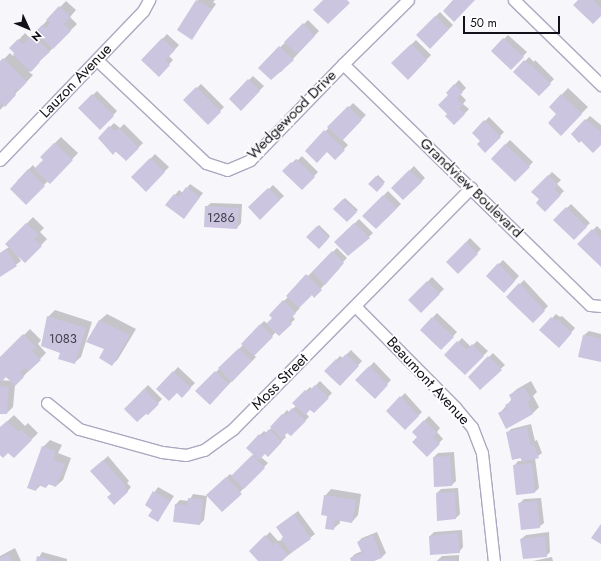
<!DOCTYPE html>
<style>
body{margin:0}
#map{position:relative;width:601px;height:561px;overflow:hidden;background:#f7f6fb;font-family:Jost,sans-serif}
div>[style]{position:absolute}
.shadow>*{inset:0;background:#0003}
.building>*{inset:0;background:#cbc5df}
.roads{filter:drop-shadow(1px 0 #aea7c0) drop-shadow(-1px 0 #aea7c0) drop-shadow(0 1px #aea7c0) drop-shadow(0 -1px #aea7c0)}
.minor>*{height:11px;margin:-5.5px;padding:0 5.5px;transform-origin:5.5px;border-radius:5.5px;background:#fff}
span{translate:-50% -50%;white-space:nowrap;text-align:center;line-height:1.15;-webkit-text-stroke:3.5px #fff;paint-order:stroke}
.number-label{font-size:13px;color:#403d4a}
.number-label span{-webkit-text-stroke-width:0}
.street-label{font-size:15px;color:#121018}
.north{position:absolute;left:8px;top:8px;width:40px;height:40px;-webkit-text-stroke:3px #fff;paint-order:stroke;rotate:134deg;font-size:11px;font-weight:700;line-height:16px;text-align:center;color:#121018}
.north::after{content:'';display:block;margin:auto;width:14px;height:18px;background:#121018;clip-path:polygon(50% 0,100% 100%,50% 72%,0 100%)}
.scale{position:absolute;left:463px;top:16px;width:97px;height:18px;box-sizing:border-box;border:2px solid #121018;border-top:0;padding-left:5px;font-size:12px;line-height:14px;white-space:nowrap;color:#121018;-webkit-text-stroke:3px #fff;paint-order:stroke}
</style>
<div id="map">
<div class="shadow">
<i style="clip-path:polygon(198px 0,215px 0,213px 2px,216px 4px,192px 38px,178px 29px)"></i>
<i style="clip-path:polygon(579px 0,601px 0,601px 15px)"></i>
<i style="clip-path:polygon(66px 1px,76px 10px,70px 17px,77px 24px,29px 72px,33px 75px,0 110px,0 63px,10px 53px,13px 56px,16px 53px,11px 48px,25px 33px,30px 38px)"></i>
<i style="clip-path:polygon(440px 12px,453px 25px,430px 48px,417px 35px)"></i>
<i style="clip-path:polygon(308px 20px,319px 31px,281px 72px,259px 68px)"></i>
<i style="clip-path:polygon(167px 34px,179px 45px,169px 56px,173px 60px,159px 75px,143px 60px)"></i>
<i style="clip-path:polygon(508px 35px,527px 52px,511px 69px,492px 51px)"></i>
<i style="clip-path:polygon(416px 40px,431px 55px,408px 79px,392px 63px)"></i>
<i style="clip-path:polygon(529px 57px,534px 62px,535px 60px,554px 79px,539px 95px,515px 72px)"></i>
<i style="clip-path:polygon(253px 76px,264px 86px,241px 109px,230px 98px)"></i>
<i style="clip-path:polygon(459px 80px,466px 88px,460px 94px,466px 100px,463px 104px,469px 109px,454px 124px,449px 114px,449px 95px,447px 93px)"></i>
<i style="clip-path:polygon(201px 84px,224px 107px,208px 124px,184px 100px)"></i>
<i style="clip-path:polygon(568px 88px,588px 107px,561px 134px,557px 114px,550px 107px)"></i>
<i style="clip-path:polygon(97px 91px,117px 111px,100px 129px,79px 108px)"></i>
<i style="clip-path:polygon(353px 103px,366px 115px,342px 139px,348px 145px,335px 158px,327px 151px,306px 151px)"></i>
<i style="clip-path:polygon(590px 116px,601px 125px,601px 143px,581px 139px,572px 134px)"></i>
<i style="clip-path:polygon(489px 117px,504px 132px,485px 152px,481px 141px,473px 133px)"></i>
<i style="clip-path:polygon(114px 123px,120px 128px,124px 124px,143px 143px,126px 160px,99px 138px)"></i>
<i style="clip-path:polygon(61px 137px,78px 153px,50px 183px,48px 181px,26px 203px,17px 181px,33px 165px,36px 169px,44px 160px,41px 157px)"></i>
<i style="clip-path:polygon(510px 140px,533px 162px,515px 181px,492px 158px)"></i>
<i style="clip-path:polygon(155px 154px,169px 167px,146px 190px,133px 177px)"></i>
<i style="clip-path:polygon(302px 156px,318px 172px,302px 189px,284px 171px,296px 159px,298px 160px)"></i>
<i style="clip-path:polygon(414px 166px,425px 178px,413px 190px,392px 188px)"></i>
<i style="clip-path:polygon(552px 172px,561px 180px,557px 184px,564px 191px,545px 210px,540px 199px,533px 192px)"></i>
<i style="clip-path:polygon(378px 175px,385px 182px,377px 190px,369px 184px)"></i>
<i style="clip-path:polygon(190px 184px,203px 193px,184px 218px,167px 205px,179px 190px,183px 193px)"></i>
<i style="clip-path:polygon(273px 185px,284px 196px,260px 218px,250px 207px)"></i>
<i style="clip-path:polygon(388px 191px,401px 204px,385px 220px,364px 216px)"></i>
<i style="clip-path:polygon(345px 198px,358px 210px,347px 220px,335px 209px)"></i>
<i style="clip-path:polygon(211px 203px,242px 204px,241px 223px,237px 228px,206px 207px)"></i>
<i style="clip-path:polygon(571px 204px,590px 223px,574px 238px,555px 220px)"></i>
<i style="clip-path:polygon(33px 217px,44px 228px,40px 232px,47px 239px,25px 262px,17px 255px,21px 261px,0 276px,0 253px,9px 247px,7px 244px)"></i>
<i style="clip-path:polygon(359px 219px,373px 233px,359px 246px,336px 242px)"></i>
<i style="clip-path:polygon(319px 225px,330px 236px,319px 248px,308px 237px)"></i>
<i style="clip-path:polygon(597px 226px,601px 230px,601px 266px,579px 244px)"></i>
<i style="clip-path:polygon(470px 238px,481px 249px,458px 273px,447px 262px)"></i>
<i style="clip-path:polygon(337px 248px,347px 258px,337px 268px,339px 269px,314px 296px,312px 294px,298px 307px,300px 308px,292px 316px,295px 319px,279px 335px,276px 332px,254px 355px,256px 357px,210px 403px,197px 391px,243px 345px,242px 344px,264px 321px,268px 324px,273px 318px,270px 315px,288px 297px,287px 296px)"></i>
<i style="clip-path:polygon(503px 260px,519px 276px,504px 292px,487px 276px)"></i>
<i style="clip-path:polygon(432px 277px,444px 289px,421px 311px,410px 300px)"></i>
<i style="clip-path:polygon(524px 280px,548px 306px,533px 322px,507px 297px)"></i>
<i style="clip-path:polygon(55px 310px,92px 322px,81px 357px,74px 363px,61px 352px,48px 317px)"></i>
<i style="clip-path:polygon(437px 313px,457px 332px,441px 349px,421px 330px)"></i>
<i style="clip-path:polygon(107px 314px,136px 329px,118px 359px,112px 365px,106px 349px,87px 342px,100px 320px)"></i>
<i style="clip-path:polygon(556px 314px,560px 317px,562px 316px,575px 328px,563px 342px,541px 330px)"></i>
<i style="clip-path:polygon(evenodd,30px 329px,41px 340px,38px 344px,46px 353px,15px 385px,13px 407px,7px 413px,0 413px,0 359px,30px 329px,6px 376px,11px 381px,1px 380px,6px 376px)"></i>
<i style="clip-path:polygon(589px 331px,601px 334px,601px 361px,584px 335px)"></i>
<i style="clip-path:polygon(462px 338px,471px 347px,477px 341px,488px 351px,465px 374px,446px 355px)"></i>
<i style="clip-path:polygon(351px 350px,362px 361px,340px 385px,325px 371px,340px 356px,343px 358px)"></i>
<i style="clip-path:polygon(493px 353px,505px 365px,480px 388px,469px 377px)"></i>
<i style="clip-path:polygon(374px 362px,391px 380px,375px 397px,357px 380px)"></i>
<i style="clip-path:polygon(178px 367px,195px 383px,182px 396px,177px 392px,158px 389px)"></i>
<i style="clip-path:polygon(320px 381px,332px 393px,314px 412px,310px 408px,306px 413px,309px 417px,291px 435px,287px 431px,284px 435px,286px 437px,268px 455px,265px 453px,261px 457px,268px 463px,222px 511px,208px 495px,230px 474px,233px 476px,254px 454px,260px 435px,264px 431px,267px 433px,287px 410px,289px 412px,296px 406px,294px 403px,310px 387px,312px 389px)"></i>
<i style="clip-path:polygon(531px 381px,537px 392px,533px 396px,539px 407px,533px 413px,499px 414px,512px 399px,510px 395px,517px 389px)"></i>
<i style="clip-path:polygon(148px 385px,162px 399px,148px 414px,125px 409px)"></i>
<i style="clip-path:polygon(405px 393px,422px 412px,405px 429px,387px 411px)"></i>
<i style="clip-path:polygon(14px 415px,25px 426px,28px 423px,38px 433px,14px 457px,8px 451px,0 454px,0 428px)"></i>
<i style="clip-path:polygon(429px 416px,440px 428px,437px 432px,443px 439px,427px 455px,419px 437px,413px 432px)"></i>
<i style="clip-path:polygon(531px 424px,535px 441px,537px 440px,542px 453px,535px 458px,539px 488px,535px 492px,514px 466px,518px 461px,522px 461px,507px 433px,511px 429px)"></i>
<i style="clip-path:polygon(50px 440px,62px 445px,58px 453px,71px 458px,63px 480px,56px 486px,49px 484px,46px 487px,41px 485px,36px 490px,43px 447px)"></i>
<i style="clip-path:polygon(454px 452px,456px 481px,452px 485px,435px 486px,434px 457px,438px 453px)"></i>
<i style="clip-path:polygon(108px 456px,129px 481px,127px 483px,131px 487px,127px 492px,112px 494px,96px 467px)"></i>
<i style="clip-path:polygon(158px 487px,174px 496px,158px 521px,154px 509px,146px 505px)"></i>
<i style="clip-path:polygon(458px 488px,460px 514px,456px 518px,438px 520px,437px 493px,441px 489px)"></i>
<i style="clip-path:polygon(331px 489px,361px 494px,358px 515px,352px 522px,340px 520px,340px 523px,333px 529px,325px 496px)"></i>
<i style="clip-path:polygon(193px 494px,207px 496px,204px 520px,200px 524px,174px 521px,176px 504px,180px 500px,189px 501px)"></i>
<i style="clip-path:polygon(541px 498px,544px 523px,539px 527px,519px 504px,524px 499px)"></i>
<i style="clip-path:polygon(298px 511px,315px 534px,281px 561px,260px 561px,250px 551px,270px 532px,278px 541px,282px 540px,284px 537px,277px 527px)"></i>
<i style="clip-path:polygon(462px 530px,463px 547px,459px 552px,430px 536px,434px 532px)"></i>
<i style="clip-path:polygon(377px 532px,386px 553px,382px 557px,372px 561px,352px 561px,351px 558px,355px 554px,362px 551px,358px 542px,362px 538px)"></i>
<i style="clip-path:polygon(549px 532px,550px 552px,546px 556px,521px 539px,526px 535px)"></i>
<i style="clip-path:polygon(15px 548px,21px 561px,0 561px,0 556px)"></i>
<i style="clip-path:polygon(42px 552px,67px 559px,67px 561px,37px 561px)"></i>
<i style="clip-path:polygon(459px 555px,459px 561px,437px 561px,442px 556px)"></i>
<i style="clip-path:polygon(552px 557px,553px 561px,533px 561px)"></i>
</div>
<div class="building">
<i style="clip-path:polygon(196px 0,212px 9px,192px 40px,177px 30px)"></i>
<i style="clip-path:polygon(323px 0,347px 0,350px 3px,328px 24px,313px 10px)"></i>
<i style="clip-path:polygon(453px 0,475px 0,454px 22px,443px 11px)"></i>
<i style="clip-path:polygon(578px 0,594px 0,601px 9px,601px 16px,593px 24px,573px 5px)"></i>
<i style="clip-path:polygon(59px 6px,71px 17px,64px 24px,71px 31px,53px 49px,35px 32px,42px 25px,46px 28px,50px 23px,46px 20px)"></i>
<i style="clip-path:polygon(435px 16px,449px 29px,430px 49px,416px 35px)"></i>
<i style="clip-path:polygon(303px 23px,315px 36px,297px 54px,284px 42px)"></i>
<i style="clip-path:polygon(32px 34px,50px 52px,39px 61px,40px 62px,31px 72px,13px 55px,14px 53px,9px 48px,18px 39px,23px 44px)"></i>
<i style="clip-path:polygon(162px 38px,175px 50px,165px 60px,170px 65px,159px 77px,141px 60px)"></i>
<i style="clip-path:polygon(503px 38px,524px 57px,511px 70px,491px 51px)"></i>
<i style="clip-path:polygon(411px 44px,427px 60px,408px 80px,391px 63px)"></i>
<i style="clip-path:polygon(279px 46px,294px 60px,271px 80px,258px 68px)"></i>
<i style="clip-path:polygon(3px 58px,27px 82px,18px 91px,17px 89px,14px 92px,16px 95px,5px 107px,0 102px,0 61px)"></i>
<i style="clip-path:polygon(524px 60px,529px 65px,530px 64px,551px 84px,539px 96px,513px 72px)"></i>
<i style="clip-path:polygon(248px 79px,260px 91px,241px 111px,229px 99px)"></i>
<i style="clip-path:polygon(454px 84px,463px 92px,457px 99px,463px 105px,459px 108px,465px 114px,454px 125px,445px 116px,447px 114px,438px 105px,448px 95px,446px 93px)"></i>
<i style="clip-path:polygon(196px 87px,221px 112px,208px 125px,183px 100px)"></i>
<i style="clip-path:polygon(92px 94px,114px 116px,100px 130px,78px 108px)"></i>
<i style="clip-path:polygon(561px 94px,582px 114px,561px 136px,548px 123px,556px 114px,549px 107px)"></i>
<i style="clip-path:polygon(348px 106px,362px 120px,342px 141px,327px 127px)"></i>
<i style="clip-path:polygon(585px 119px,601px 132px,601px 145px,593px 153px,581px 141px,579px 143px,571px 134px)"></i>
<i style="clip-path:polygon(484px 120px,501px 137px,485px 153px,477px 144px,480px 141px,472px 133px)"></i>
<i style="clip-path:polygon(109px 126px,115px 131px,119px 128px,139px 148px,126px 161px,116px 151px,113px 155px,98px 138px)"></i>
<i style="clip-path:polygon(324px 130px,345px 150px,335px 160px,327px 152px,317px 163px,305px 151px)"></i>
<i style="clip-path:polygon(54px 143px,73px 160px,50px 184px,34px 169px,43px 160px,40px 157px)"></i>
<i style="clip-path:polygon(505px 144px,530px 167px,515px 182px,491px 159px)"></i>
<i style="clip-path:polygon(150px 158px,165px 172px,146px 192px,131px 177px)"></i>
<i style="clip-path:polygon(297px 160px,315px 177px,302px 190px,282px 171px,291px 162px,293px 164px)"></i>
<i style="clip-path:polygon(28px 169px,45px 186px,26px 205px,10px 189px)"></i>
<i style="clip-path:polygon(409px 170px,422px 182px,403px 200px,391px 188px)"></i>
<i style="clip-path:polygon(548px 175px,558px 185px,554px 189px,561px 195px,545px 212px,536px 203px,539px 199px,531px 192px)"></i>
<i style="clip-path:polygon(376px 176px,384px 184px,377px 192px,368px 184px)"></i>
<i style="clip-path:polygon(186px 187px,200px 197px,184px 219px,165px 205px,174px 194px,179px 197px)"></i>
<i style="clip-path:polygon(268px 188px,280px 200px,260px 220px,248px 207px)"></i>
<i style="clip-path:polygon(383px 195px,397px 208px,376px 229px,362px 216px)"></i>
<i style="clip-path:polygon(343px 199px,357px 212px,347px 222px,333px 209px)"></i>
<i style="clip-path:polygon(205px 206px,239px 208px,237px 229px,204px 227px)"></i>
<i style="clip-path:polygon(566px 207px,587px 227px,574px 240px,553px 220px)"></i>
<i style="clip-path:polygon(26px 223px,39px 235px,34px 239px,42px 246px,25px 263px,5px 244px)"></i>
<i style="clip-path:polygon(354px 223px,370px 238px,348px 256px,334px 242px)"></i>
<i style="clip-path:polygon(317px 226px,329px 238px,319px 249px,306px 237px)"></i>
<i style="clip-path:polygon(592px 229px,601px 238px,601px 267px,577px 244px)"></i>
<i style="clip-path:polygon(466px 242px,478px 254px,458px 274px,446px 262px)"></i>
<i style="clip-path:polygon(6px 249px,17px 266px,0 277px,0 253px)"></i>
<i style="clip-path:polygon(332px 251px,344px 263px,325px 285px,312px 272px)"></i>
<i style="clip-path:polygon(498px 263px,515px 281px,504px 293px,486px 276px)"></i>
<i style="clip-path:polygon(306px 274px,322px 290px,314px 298px,312px 295px,299px 308px,286px 296px)"></i>
<i style="clip-path:polygon(427px 281px,440px 294px,421px 313px,408px 300px)"></i>
<i style="clip-path:polygon(519px 283px,545px 311px,533px 323px,506px 297px)"></i>
<i style="clip-path:polygon(283px 300px,296px 313px,289px 321px,292px 324px,279px 336px,266px 324px,272px 318px,269px 315px)"></i>
<i style="clip-path:polygon(47px 316px,86px 328px,75px 364px,58px 359px,60px 353px,41px 346px)"></i>
<i style="clip-path:polygon(432px 317px,454px 337px,441px 350px,420px 330px)"></i>
<i style="clip-path:polygon(551px 317px,555px 321px,557px 319px,572px 333px,559px 348px,539px 330px)"></i>
<i style="clip-path:polygon(99px 320px,130px 335px,112px 366px,99px 358px,104px 349px,86px 342px)"></i>
<i style="clip-path:polygon(260px 324px,273px 337px,254px 356px,241px 344px)"></i>
<i style="clip-path:polygon(23px 334px,36px 347px,32px 351px,41px 360px,29px 371px,25px 367px,20px 373px,24px 377px,15px 386px,6px 377px,1px 382px,0 380px,0 357px)"></i>
<i style="clip-path:polygon(583px 335px,601px 339px,601px 362px,578px 357px)"></i>
<i style="clip-path:polygon(457px 341px,467px 350px,472px 344px,484px 356px,465px 375px,444px 355px)"></i>
<i style="clip-path:polygon(239px 348px,252px 361px,232px 382px,218px 368px)"></i>
<i style="clip-path:polygon(346px 354px,359px 366px,340px 386px,324px 371px,336px 359px,338px 362px)"></i>
<i style="clip-path:polygon(488px 356px,502px 370px,480px 390px,468px 377px)"></i>
<i style="clip-path:polygon(369px 366px,388px 385px,375px 399px,355px 380px)"></i>
<i style="clip-path:polygon(173px 371px,191px 388px,182px 398px,177px 393px,169px 401px,156px 389px)"></i>
<i style="clip-path:polygon(215px 371px,229px 384px,210px 405px,195px 391px)"></i>
<i style="clip-path:polygon(315px 385px,329px 398px,314px 413px,310px 410px,305px 415px,292px 403px,305px 390px,308px 392px)"></i>
<i style="clip-path:polygon(0 386px,9px 387px,7px 414px,0 414px)"></i>
<i style="clip-path:polygon(524px 387px,531px 399px,527px 402px,533px 414px,506px 429px,498px 413px,507px 408px,505px 405px,512px 401px,509px 395px)"></i>
<i style="clip-path:polygon(144px 389px,159px 404px,148px 415px,146px 414px,137px 422px,124px 409px)"></i>
<i style="clip-path:polygon(400px 396px,419px 416px,405px 430px,386px 411px)"></i>
<i style="clip-path:polygon(292px 408px,306px 421px,291px 436px,287px 433px,282px 439px,270px 427px,282px 414px,285px 416px)"></i>
<i style="clip-path:polygon(424px 420px,437px 433px,433px 437px,440px 444px,427px 457px,412px 442px,417px 437px,412px 432px)"></i>
<i style="clip-path:polygon(7px 421px,18px 432px,21px 429px,32px 440px,14px 458px,8px 453px,3px 458px,0 455px,0 427px)"></i>
<i style="clip-path:polygon(527px 427px,531px 445px,533px 444px,539px 458px,522px 462px,521px 458px,512px 460px,506px 432px)"></i>
<i style="clip-path:polygon(269px 429px,282px 442px,268px 457px,265px 454px,259px 460px,246px 448px,259px 434px,262px 437px)"></i>
<i style="clip-path:polygon(42px 446px,56px 451px,53px 460px,65px 464px,56px 487px,48px 484px,46px 488px,38px 485px,36px 491px,27px 488px)"></i>
<i style="clip-path:polygon(252px 455px,265px 468px,244px 489px,231px 476px)"></i>
<i style="clip-path:polygon(450px 456px,452px 486px,434px 487px,433px 457px)"></i>
<i style="clip-path:polygon(103px 460px,126px 486px,124px 487px,128px 492px,114px 505px,107px 497px,111px 494px,90px 471px)"></i>
<i style="clip-path:polygon(532px 463px,535px 493px,516px 495px,513px 465px)"></i>
<i style="clip-path:polygon(226px 477px,242px 494px,222px 512px,206px 495px)"></i>
<i style="clip-path:polygon(153px 491px,170px 501px,158px 522px,148px 516px,152px 510px,145px 505px)"></i>
<i style="clip-path:polygon(455px 492px,456px 519px,437px 521px,436px 493px)"></i>
<i style="clip-path:polygon(324px 495px,356px 500px,352px 523px,335px 520px,334px 530px,325px 529px,327px 516px,321px 515px)"></i>
<i style="clip-path:polygon(188px 498px,203px 500px,200px 525px,173px 522px,175px 504px,187px 505px)"></i>
<i style="clip-path:polygon(537px 501px,540px 528px,521px 530px,518px 503px)"></i>
<i style="clip-path:polygon(294px 514px,311px 539px,291px 553px,281px 539px,283px 537px,276px 527px)"></i>
<i style="clip-path:polygon(601px 524px,601px 544px,591px 538px)"></i>
<i style="clip-path:polygon(458px 533px,460px 553px,430px 555px,429px 536px)"></i>
<i style="clip-path:polygon(265px 535px,273px 545px,276px 542px,288px 555px,282px 561px,258px 561px,249px 551px)"></i>
<i style="clip-path:polygon(373px 535px,382px 558px,374px 561px,351px 561px,350px 558px,364px 552px,363px 550px,361px 551px,357px 542px)"></i>
<i style="clip-path:polygon(545px 536px,547px 557px,523px 559px,520px 539px)"></i>
<i style="clip-path:polygon(8px 554px,12px 561px,0 561px,0 558px)"></i>
<i style="clip-path:polygon(37px 556px,53px 561px,36px 561px)"></i>
<i style="clip-path:polygon(455px 559px,455px 561px,437px 561px,437px 560px)"></i>
</div>
<div class="roads">
<div class="minor">
<i style="left:514px;top:0;width:122px;rotate:44.3deg"></i>
<i style="left:97px;top:60px;width:150px;rotate:43.4deg"></i>
<i style="left:206px;top:163px;width:22px;rotate:18deg"></i>
<i style="left:227px;top:170px;width:25px;rotate:-23deg"></i>
<i style="left:250px;top:160px;width:134px;rotate:-45.9deg"></i>
<i style="left:343px;top:64px;width:91px;rotate:-44.6deg"></i>
<i style="left:343px;top:64px;width:345px;rotate:44.3deg"></i>
<i style="left:590px;top:305px;width:11px;rotate:5deg"></i>
<i style="left:0;top:160px;width:207px;rotate:-46.2deg"></i>
<i style="left:143px;top:11px;width:13px;rotate:-61deg"></i>
<i style="left:356px;top:307px;width:141px;rotate:45.3deg"></i>
<i style="left:455px;top:407px;width:26px;rotate:50deg"></i>
<i style="left:472px;top:427px;width:28px;rotate:69deg"></i>
<i style="left:482px;top:453px;width:109px;rotate:83.7deg"></i>
<i style="left:47px;top:403px;width:41px;rotate:39.1deg"></i>
<i style="left:79px;top:429px;width:86px;rotate:15.5deg"></i>
<i style="left:162px;top:452px;width:24px;rotate:7deg"></i>
<i style="left:186px;top:455px;width:19px;rotate:-16deg"></i>
<i style="left:204px;top:450px;width:36px;rotate:-36deg"></i>
<i style="left:233px;top:429px;width:339px;rotate:-45.4deg"></i>
</div>
</div>
<div class="number-label">
<span style="left:221px;top:218px">1286</span>
<span style="left:63px;top:339px">1083</span>
</div>
<div class="street-label">
<span style="left:76px;top:81px;rotate:-46deg">Lauzon Avenue</span>
<span style="left:292px;top:115px;rotate:-45deg">Wedgewood Drive</span>
<span style="left:471px;top:188px;rotate:44deg">Grandview Boulevard</span>
<span style="left:428px;top:381px;rotate:47deg">Beaumont Avenue</span>
<span style="left:280px;top:382px;rotate:-45deg">Moss Street</span>
</div>
<div class="north">N</div>
<div class="scale">50 m</div>
</div>
